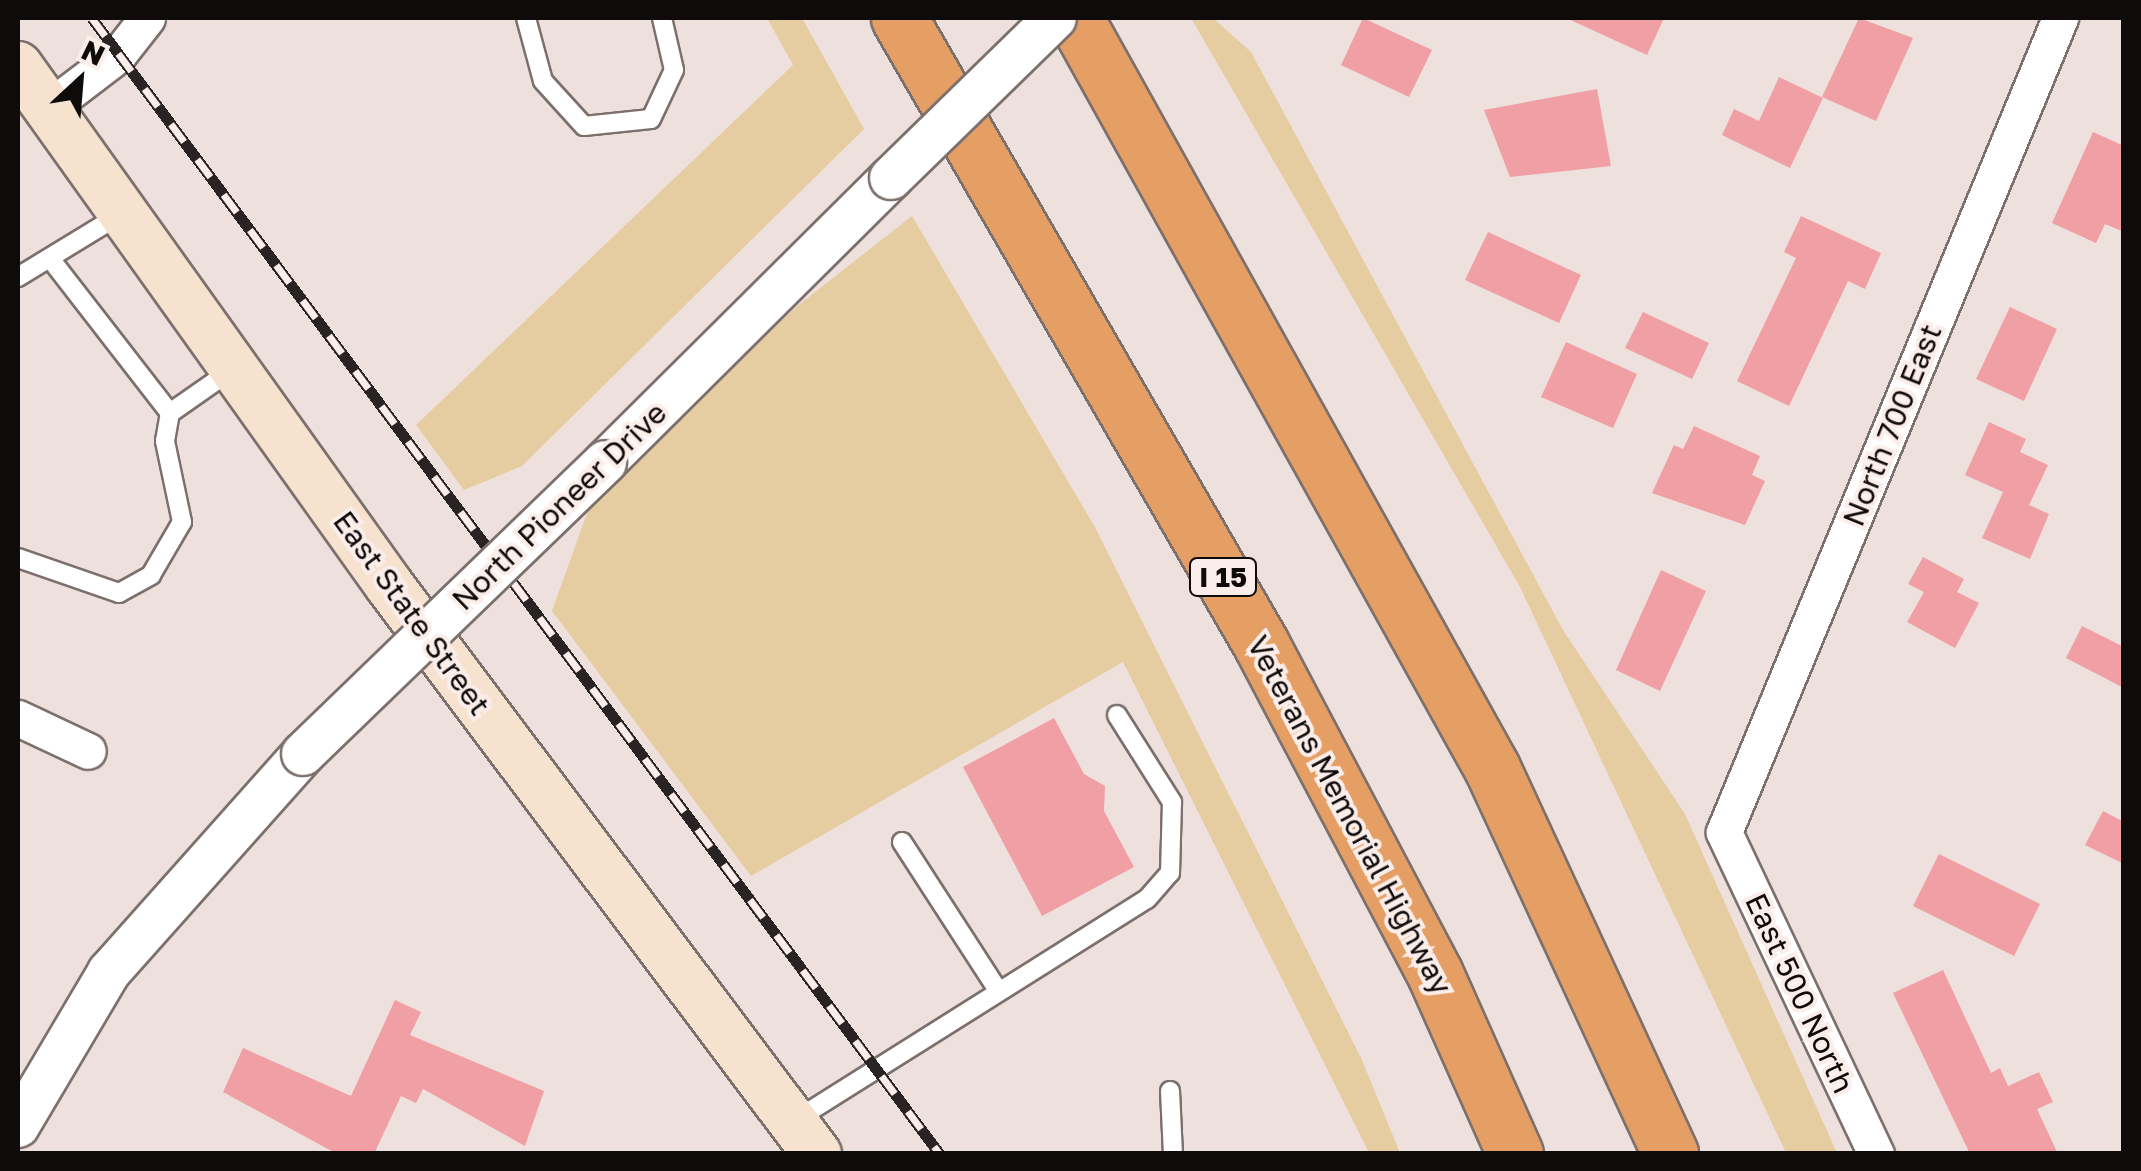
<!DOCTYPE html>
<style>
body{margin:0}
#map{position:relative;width:2141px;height:1171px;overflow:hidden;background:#eee0dc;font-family:"Golos Text",sans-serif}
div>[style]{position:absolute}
.green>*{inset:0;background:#e6cda1}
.building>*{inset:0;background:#f09fa4}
.roads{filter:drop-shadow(2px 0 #7c706d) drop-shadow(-2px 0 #7c706d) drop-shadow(0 2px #7c706d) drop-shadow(0 -2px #7c706d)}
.service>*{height:18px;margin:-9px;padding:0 9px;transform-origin:9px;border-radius:9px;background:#fff}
.minor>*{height:35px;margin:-17.5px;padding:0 17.5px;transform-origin:17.5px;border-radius:17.5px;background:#fff}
.tertiary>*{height:42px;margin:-21px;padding:0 21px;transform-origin:21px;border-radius:21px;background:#fff}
.secondary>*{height:48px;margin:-24px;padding:0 24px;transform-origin:24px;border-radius:24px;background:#f7e2d0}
.motorway>*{height:55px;margin:-27.5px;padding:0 27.5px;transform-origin:27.5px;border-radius:27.5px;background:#e59e63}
.rail>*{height:11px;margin-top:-5.5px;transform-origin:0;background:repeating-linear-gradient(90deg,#fbeeea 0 22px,#292423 0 44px);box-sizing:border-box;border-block:2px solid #292423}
.bridges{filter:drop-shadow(2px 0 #7c706d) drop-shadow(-2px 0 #7c706d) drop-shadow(0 2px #7c706d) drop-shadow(0 -2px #7c706d)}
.tertiary-bridge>*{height:42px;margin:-21px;padding:0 21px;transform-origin:21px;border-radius:21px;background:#fff}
span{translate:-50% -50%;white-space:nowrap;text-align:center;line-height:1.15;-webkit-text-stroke:8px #fbeeea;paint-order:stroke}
.shield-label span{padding:2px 8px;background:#fbeeea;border:2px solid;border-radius:8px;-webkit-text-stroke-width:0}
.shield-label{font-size:28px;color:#0f0b0a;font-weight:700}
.street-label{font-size:30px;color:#0f0b0a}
.frame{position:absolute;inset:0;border:20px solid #0f0b0a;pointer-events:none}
.north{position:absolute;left:30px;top:30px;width:100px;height:100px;-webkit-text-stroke:8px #fbeeea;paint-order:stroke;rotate:26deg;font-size:28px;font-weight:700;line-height:40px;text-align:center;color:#0f0b0a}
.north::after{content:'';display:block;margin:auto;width:35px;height:45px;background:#0f0b0a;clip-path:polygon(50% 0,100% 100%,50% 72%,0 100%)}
</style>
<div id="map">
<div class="green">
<i style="clip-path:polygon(767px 18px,802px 18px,864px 129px,522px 466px,464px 490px,416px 425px,793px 65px)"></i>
<i style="clip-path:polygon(1191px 18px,1213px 18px,1251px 52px,1563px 630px,1685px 814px,1837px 1153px,1786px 1153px,1520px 587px)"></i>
<i style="clip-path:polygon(912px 216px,1096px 529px,1362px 1060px,1400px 1153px,1369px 1153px,1123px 662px,751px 876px,552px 611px,591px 502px,796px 307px)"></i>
</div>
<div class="building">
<i style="clip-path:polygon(1363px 18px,1432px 50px,1409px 97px,1341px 65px)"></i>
<i style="clip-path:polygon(1566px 18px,1664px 18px,1647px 55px)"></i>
<i style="clip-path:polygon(1859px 18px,1913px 38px,1876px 121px,1822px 97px)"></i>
<i style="clip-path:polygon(1779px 77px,1823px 98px,1790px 168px,1722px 135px,1734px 109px,1759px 121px)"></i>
<i style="clip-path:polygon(1597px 89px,1611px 166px,1510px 177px,1484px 110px)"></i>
<i style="clip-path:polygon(2093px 132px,2124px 146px,2124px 232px,2105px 224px,2096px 243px,2052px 223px)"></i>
<i style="clip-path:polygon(1801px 216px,1881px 253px,1865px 289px,1848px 281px,1789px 406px,1737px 381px,1796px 258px,1784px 252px)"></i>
<i style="clip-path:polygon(1488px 232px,1581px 275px,1559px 323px,1465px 280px)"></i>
<i style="clip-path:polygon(2010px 307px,2057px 329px,2024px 401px,1976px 379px)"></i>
<i style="clip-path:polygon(1643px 312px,1709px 343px,1692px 379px,1625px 348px)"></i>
<i style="clip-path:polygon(1566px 342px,1637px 374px,1613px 428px,1541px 397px)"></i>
<i style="clip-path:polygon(1989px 422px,2026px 439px,2020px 452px,2048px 465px,2029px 505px,2049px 514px,2030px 559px,1982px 538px,2003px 492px,1965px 475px)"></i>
<i style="clip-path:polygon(1694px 426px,1760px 456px,1752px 475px,1765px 481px,1745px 525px,1652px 493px,1674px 445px,1683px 449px)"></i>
<i style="clip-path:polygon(1923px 557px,1964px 579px,1957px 592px,1979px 603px,1955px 648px,1907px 622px,1924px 592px,1908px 584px)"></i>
<i style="clip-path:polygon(1661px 570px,1706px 591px,1660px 691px,1616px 670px)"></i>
<i style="clip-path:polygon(2082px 626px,2124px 647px,2124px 688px,2066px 658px)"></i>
<i style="clip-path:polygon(1054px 718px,1084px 774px,1105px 786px,1104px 811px,1134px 867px,1042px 916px,963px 767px)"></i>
<i style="clip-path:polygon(2103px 811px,2124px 822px,2124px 864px,2085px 845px)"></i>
<i style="clip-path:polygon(1939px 854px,2040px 904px,2014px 956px,1913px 906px)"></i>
<i style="clip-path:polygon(1943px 970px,1991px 1073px,2000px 1068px,2008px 1086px,2039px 1072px,2053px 1102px,2037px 1109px,2058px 1154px,1970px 1154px,1893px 993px)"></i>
<i style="clip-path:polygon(395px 1000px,421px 1012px,410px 1035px,544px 1091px,525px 1146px,423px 1089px,416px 1103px,401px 1096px,374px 1154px,337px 1154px,223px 1092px,243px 1048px,351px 1096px)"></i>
</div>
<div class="roads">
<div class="service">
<i style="left:526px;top:18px;width:65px;rotate:74.9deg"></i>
<i style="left:543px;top:81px;width:61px;rotate:47.7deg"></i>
<i style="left:584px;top:126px;width:67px;rotate:-6deg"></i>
<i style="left:651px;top:119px;width:54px;rotate:-64.9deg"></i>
<i style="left:674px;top:70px;width:53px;rotate:-103deg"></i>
<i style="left:52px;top:261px;width:192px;rotate:52.2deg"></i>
<i style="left:18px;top:277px;width:123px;rotate:-31.4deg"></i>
<i style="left:18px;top:558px;width:107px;rotate:19.1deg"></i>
<i style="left:119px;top:593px;width:37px;rotate:-29deg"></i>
<i style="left:151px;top:575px;width:61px;rotate:-59.7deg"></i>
<i style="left:182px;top:522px;width:83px;rotate:-101.9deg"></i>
<i style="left:165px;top:441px;width:28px;rotate:-80deg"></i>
<i style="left:170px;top:413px;width:77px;rotate:-34.9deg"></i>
<i style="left:902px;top:842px;width:175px;rotate:57.1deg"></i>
<i style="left:1170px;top:1091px;width:63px;rotate:87.3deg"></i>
<i style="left:794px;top:1121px;width:417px;rotate:-32.2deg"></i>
<i style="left:1147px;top:899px;width:35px;rotate:-49deg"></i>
<i style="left:1170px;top:873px;width:71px;rotate:-88.4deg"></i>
<i style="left:1172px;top:802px;width:103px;rotate:-122.3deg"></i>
</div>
<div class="minor">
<i style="left:47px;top:109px;width:89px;rotate:-37.3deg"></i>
<i style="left:118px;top:55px;width:47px;rotate:-51.9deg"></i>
<i style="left:18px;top:718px;width:77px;rotate:25.2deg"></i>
<i style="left:1876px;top:1154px;width:356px;rotate:-115.3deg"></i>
<i style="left:1724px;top:832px;width:881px;rotate:-67.57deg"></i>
</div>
<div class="tertiary">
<i style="left:605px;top:462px;width:403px;rotate:-44.8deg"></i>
<i style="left:18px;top:1126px;width:179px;rotate:-59.4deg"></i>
<i style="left:109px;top:972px;width:292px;rotate:-48.3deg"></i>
</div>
<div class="secondary">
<i style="left:18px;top:66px;width:638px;rotate:54.44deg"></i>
<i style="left:389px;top:585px;width:712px;rotate:53.05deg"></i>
</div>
<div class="motorway">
<i style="left:899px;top:18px;width:723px;rotate:59.96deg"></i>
<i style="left:1261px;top:644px;width:373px;rotate:62.2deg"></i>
<i style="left:1435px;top:974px;width:197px;rotate:66deg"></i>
<i style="left:1075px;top:18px;width:858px;rotate:60.93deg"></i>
<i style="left:1492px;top:768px;width:425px;rotate:65.2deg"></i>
</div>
</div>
<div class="rail">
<i style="left:92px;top:18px;width:1418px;rotate:53.26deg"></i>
</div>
<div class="bridges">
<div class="tertiary-bridge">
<i style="left:891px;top:178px;width:229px;rotate:-44.3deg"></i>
<i style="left:303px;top:754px;width:420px;rotate:-44deg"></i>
</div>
</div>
<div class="shield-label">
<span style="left:1223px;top:577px">I 15</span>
</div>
<div class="street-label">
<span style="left:1892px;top:425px;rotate:-68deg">North 700 East</span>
<span style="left:559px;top:506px;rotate:-44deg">North Pioneer Drive</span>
<span style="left:412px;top:613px;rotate:54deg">East State Street</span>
<span style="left:1350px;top:815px;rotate:62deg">Veterans Memorial Highway</span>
<span style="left:1800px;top:993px;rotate:65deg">East 500 North</span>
</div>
<div class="frame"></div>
<div class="north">N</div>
</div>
